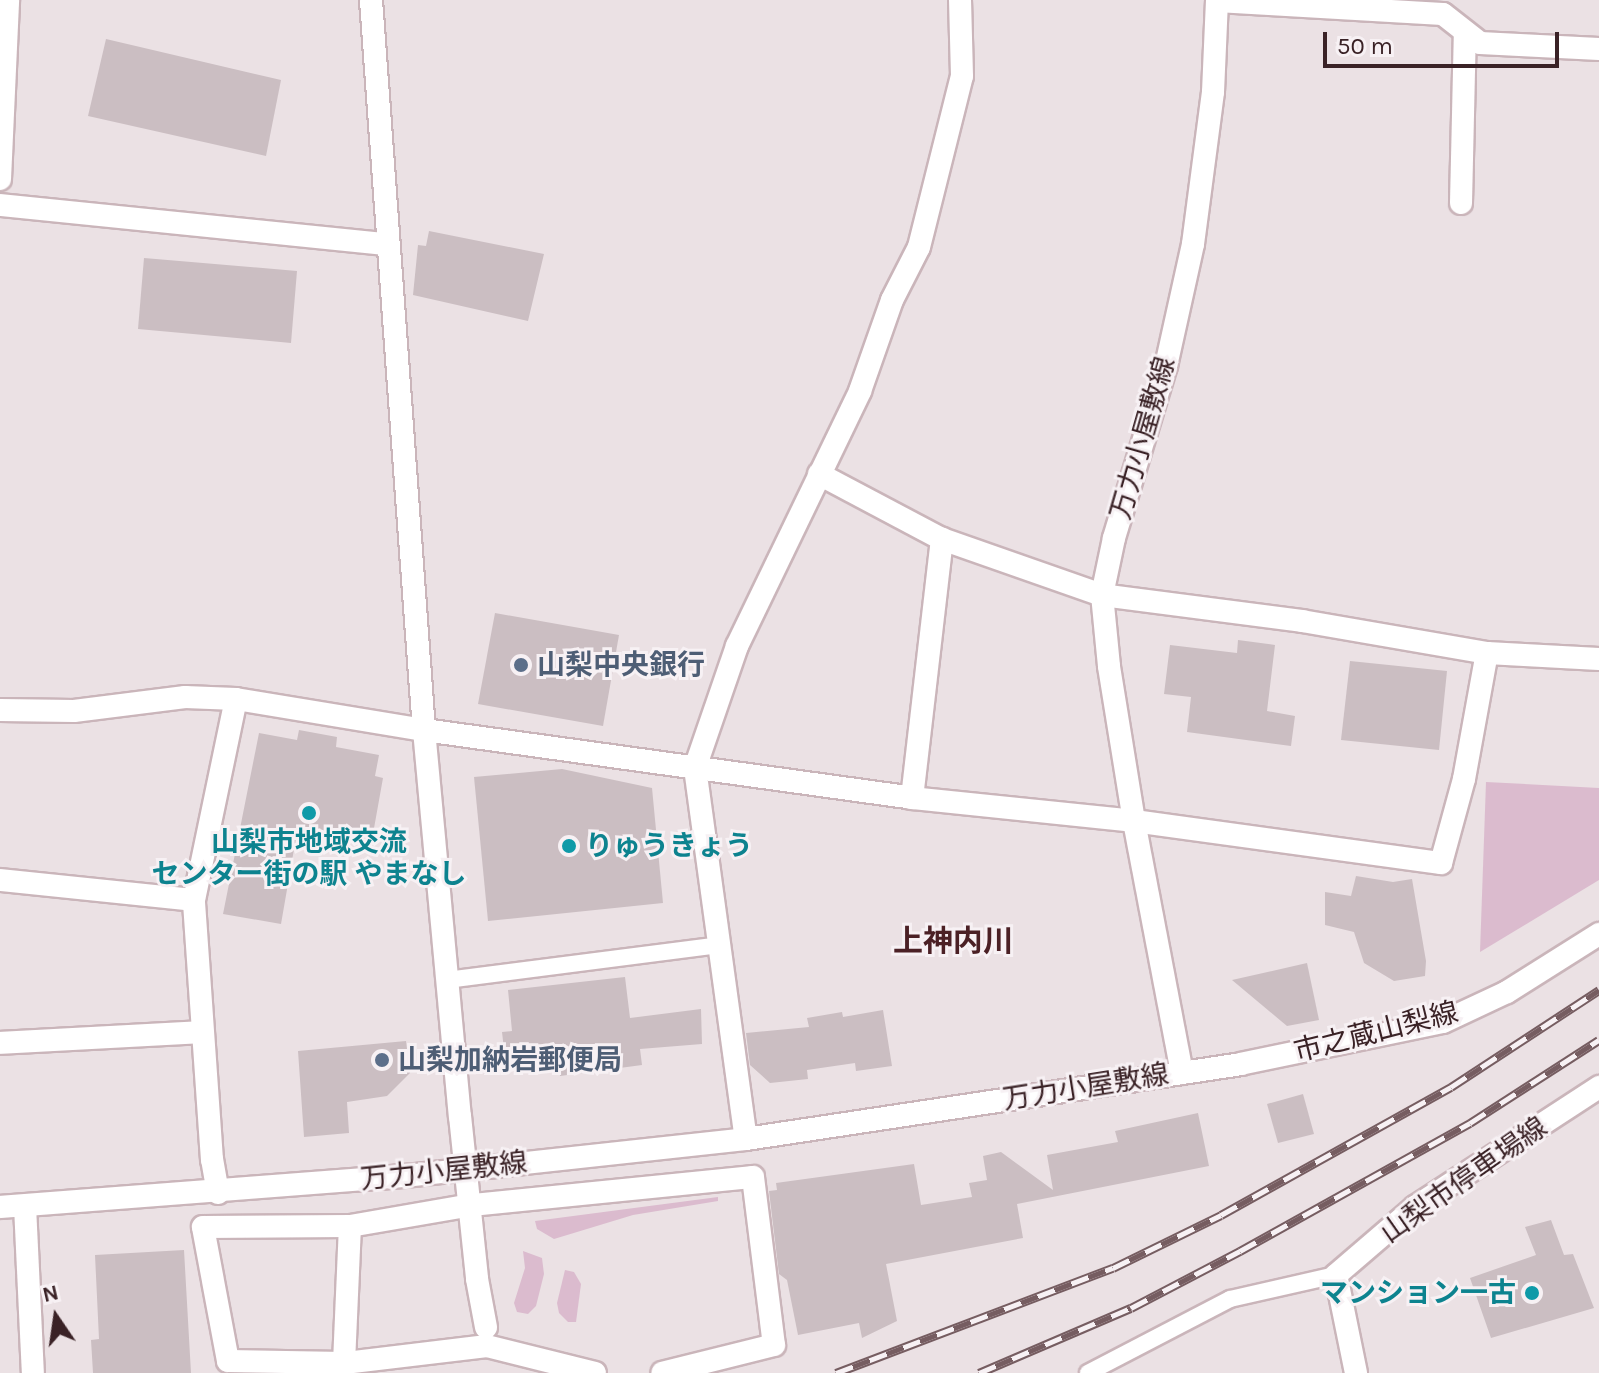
<!DOCTYPE html>
<meta charset="utf-8">
<style>
body{margin:0}
#map{position:relative;width:1599px;height:1373px;overflow:hidden;background:#ebe1e4;font-family:Karla,"Noto Sans JP",sans-serif}
div>[style]{position:absolute}
.green>*{inset:0;background:#dbbbce}
.building>*{inset:0;background:#cbbec2}
.roads{filter:drop-shadow(2px 0 #cab5ba) drop-shadow(-2px 0 #cab5ba) drop-shadow(0 2px #cab5ba) drop-shadow(0 -2px #cab5ba)}
.service>*{height:16px;margin:-8px;padding:0 8px;transform-origin:8px;border-radius:8px;background:#fff}
.pedestrian>*{height:22px;margin:-11px;padding:0 11px;transform-origin:11px;border-radius:11px;background:#fff}
.minor>*{height:22px;margin:-11px;padding:0 11px;transform-origin:11px;border-radius:11px;background:#fff}
.tertiary>*{height:22px;margin:-11px;padding:0 11px;transform-origin:11px;border-radius:11px;background:#fff}
.secondary>*{height:22px;margin:-11px;padding:0 11px;transform-origin:11px;border-radius:11px;background:#fff}
.rail>*{height:9px;margin-top:-4.5px;transform-origin:0;background:repeating-linear-gradient(90deg,#f7f1f4 0 18px,#765d61 0 36px);box-sizing:border-box;border-block:2px solid #765d61}
.dots>*{width:22px;height:22px;translate:-50% -50%;box-sizing:border-box;border:4px solid #f7f1f4;border-radius:50%}
span{translate:-50% -50%;white-space:nowrap;text-align:center;line-height:1.15;-webkit-text-stroke:6px #f7f1f4;paint-order:stroke}
.street-label{font-size:28px;color:#3a2226}
.service-label{font-size:28px;color:#4e5e75;font-weight:700}
.left{translate:0 -50%;text-align:left}
.culture-label{font-size:28px;color:#0d838f;font-weight:700}
.right{translate:-100% -50%;text-align:right}
.neighbourhood-label{font-size:30px;color:#4b2025;font-weight:700}
.north{position:absolute;left:16px;top:1277px;width:80px;height:80px;-webkit-text-stroke:6px #f7f1f4;paint-order:stroke;rotate:347deg;font-size:22px;font-weight:700;line-height:32px;text-align:center;color:#3a2226}
.north::after{content:'';display:block;margin:auto;width:28px;height:36px;background:#3a2226;clip-path:polygon(50% 0,100% 100%,50% 72%,0 100%)}
.scale{position:absolute;left:1323px;top:32px;width:236px;height:36px;box-sizing:border-box;border:4px solid #3a2226;border-top:0;padding-left:10px;font-size:24px;line-height:28px;white-space:nowrap;color:#3a2226;-webkit-text-stroke:6px #f7f1f4;paint-order:stroke}
</style>
<div id="map">
<div class="green">
<i style="clip-path:polygon(1486px 782px,1599px 788px,1599px 880px,1480px 952px)"></i>
<i style="clip-path:polygon(718px 1197px,718px 1201px,633px 1215px,554px 1239px,537px 1229px,535px 1221px)"></i>
<i style="clip-path:polygon(523px 1251px,542px 1258px,544px 1274px,536px 1306px,528px 1314px,517px 1312px,514px 1303px,525px 1268px)"></i>
<i style="clip-path:polygon(565px 1270px,574px 1272px,581px 1284px,576px 1322px,568px 1322px,559px 1313px,557px 1303px)"></i>
</div>
<div class="building">
<i style="clip-path:polygon(106px 39px,281px 80px,266px 156px,88px 116px)"></i>
<i style="clip-path:polygon(429px 231px,544px 254px,528px 321px,413px 295px,418px 245px,426px 246px)"></i>
<i style="clip-path:polygon(144px 258px,297px 271px,291px 343px,138px 329px)"></i>
<i style="clip-path:polygon(495px 613px,619px 635px,603px 726px,478px 704px)"></i>
<i style="clip-path:polygon(1238px 640px,1275px 645px,1267px 711px,1295px 716px,1291px 746px,1187px 732px,1191px 697px,1164px 694px,1170px 645px,1237px 653px)"></i>
<i style="clip-path:polygon(1350px 661px,1447px 671px,1439px 750px,1341px 740px)"></i>
<i style="clip-path:polygon(299px 730px,337px 737px,336px 747px,379px 755px,375px 776px,383px 778px,371px 845px,297px 832px,281px 924px,223px 914px,259px 733px,297px 740px)"></i>
<i style="clip-path:polygon(562px 769px,652px 788px,663px 903px,488px 921px,474px 777px)"></i>
<i style="clip-path:polygon(1356px 876px,1393px 882px,1412px 879px,1426px 961px,1425px 976px,1394px 981px,1364px 963px,1354px 932px,1325px 925px,1325px 892px,1351px 896px)"></i>
<i style="clip-path:polygon(1307px 963px,1319px 1020px,1287px 1026px,1232px 980px)"></i>
<i style="clip-path:polygon(625px 977px,630px 1018px,701px 1009px,702px 1044px,640px 1049px,642px 1065px,560px 1076px,559px 1065px,517px 1069px,516px 1056px,505px 1058px,502px 1032px,512px 1031px,508px 990px)"></i>
<i style="clip-path:polygon(883px 1010px,892px 1066px,856px 1071px,855px 1063px,807px 1070px,808px 1079px,770px 1083px,750px 1065px,746px 1033px,809px 1027px,807px 1018px,842px 1012px,843px 1017px)"></i>
<i style="clip-path:polygon(406px 1041px,410px 1073px,387px 1096px,347px 1102px,349px 1133px,304px 1137px,298px 1051px)"></i>
<i style="clip-path:polygon(1303px 1094px,1314px 1134px,1278px 1143px,1267px 1104px)"></i>
<i style="clip-path:polygon(1198px 1113px,1209px 1166px,1017px 1204px,1023px 1238px,886px 1264px,897px 1321px,862px 1338px,859px 1323px,798px 1335px,787px 1280px,779px 1274px,769px 1191px,777px 1190px,776px 1183px,914px 1164px,921px 1205px,972px 1197px,969px 1183px,987px 1180px,983px 1156px,1001px 1152px,1053px 1190px,1047px 1155px,1118px 1142px,1115px 1131px)"></i>
<i style="clip-path:polygon(1551px 1220px,1564px 1255px,1573px 1254px,1594px 1308px,1491px 1338px,1470px 1278px,1536px 1255px,1525px 1227px)"></i>
<i style="clip-path:polygon(184px 1250px,191px 1373px,93px 1373px,91px 1340px,99px 1339px,95px 1255px)"></i>
</div>
<div class="roads">
<div class="service">
<i style="left:447px;top:980px;width:274px;rotate:-7.3deg"></i>
<i style="left:1088px;top:1373px;width:160px;rotate:-27.5deg"></i>
<i style="left:1230px;top:1299px;width:109px;rotate:-12.8deg"></i>
</div>
<div class="pedestrian">
<i style="left:344px;top:1363px;width:137px;rotate:-87.5deg"></i>
<i style="left:595px;top:1373px;width:111px;rotate:-166deg"></i>
<i style="left:487px;top:1346px;width:144px;rotate:173.2deg"></i>
<i style="left:344px;top:1363px;width:116px;rotate:-179deg"></i>
<i style="left:228px;top:1361px;width:136px;rotate:-100.6deg"></i>
<i style="left:203px;top:1227px;width:147px;rotate:-0.4deg"></i>
<i style="left:350px;top:1226px;width:124px;rotate:-9.8deg"></i>
<i style="left:472px;top:1205px;width:282px;rotate:-5.7deg"></i>
<i style="left:753px;top:1177px;width:169px;rotate:82.9deg"></i>
<i style="left:774px;top:1345px;width:115px;rotate:166deg"></i>
</div>
<div class="minor">
<i style="left:1217px;top:1px;width:226px;rotate:3.3deg"></i>
<i style="left:1443px;top:14px;width:47px;rotate:38.1deg"></i>
<i style="left:1480px;top:43px;width:119px;rotate:2.9deg"></i>
<i style="left:0;top:179px;width:179px;rotate:-87.4deg"></i>
<i style="left:1461px;top:203px;width:171px;rotate:-88.7deg"></i>
<i style="left:819px;top:474px;width:139px;rotate:27.9deg"></i>
<i style="left:942px;top:539px;width:170px;rotate:19.3deg"></i>
<i style="left:1102px;top:595px;width:202px;rotate:7.4deg"></i>
<i style="left:1302px;top:621px;width:188px;rotate:9.8deg"></i>
<i style="left:1487px;top:653px;width:112px;rotate:3.1deg"></i>
<i style="left:0;top:710px;width:74px;rotate:0.8deg"></i>
<i style="left:74px;top:711px;width:112px;rotate:-7.2deg"></i>
<i style="left:185px;top:697px;width:51px;rotate:2.2deg"></i>
<i style="left:236px;top:699px;width:191px;rotate:9.4deg"></i>
<i style="left:695px;top:768px;width:129px;rotate:-71deg"></i>
<i style="left:737px;top:646px;width:283px;rotate:-64.2deg"></i>
<i style="left:860px;top:391px;width:96px;rotate:-70.6deg"></i>
<i style="left:892px;top:300px;width:59px;rotate:-63deg"></i>
<i style="left:919px;top:247px;width:176px;rotate:-75.9deg"></i>
<i style="left:962px;top:76px;width:76px;rotate:-91.5deg"></i>
<i style="left:912px;top:798px;width:261px;rotate:-83.4deg"></i>
<i style="left:1134px;top:821px;width:310px;rotate:7.8deg"></i>
<i style="left:1441px;top:863px;width:87px;rotate:-74.7deg"></i>
<i style="left:1464px;top:779px;width:128px;rotate:-79.7deg"></i>
<i style="left:0;top:1043px;width:202px;rotate:-3.1deg"></i>
<i style="left:218px;top:1193px;width:34px;rotate:-100deg"></i>
<i style="left:212px;top:1160px;width:261px;rotate:-94deg"></i>
<i style="left:194px;top:900px;width:205px;rotate:-78.2deg"></i>
<i style="left:25px;top:1206px;width:167px;rotate:87.3deg"></i>
</div>
<div class="tertiary">
<i style="left:371px;top:0;width:732px;rotate:85.85deg"></i>
<i style="left:424px;top:730px;width:388px;rotate:84.7deg"></i>
<i style="left:460px;top:1116px;width:164px;rotate:84deg"></i>
<i style="left:477px;top:1279px;width:49px;rotate:79.4deg"></i>
<i style="left:0;top:205px;width:389px;rotate:5.8deg"></i>
<i style="left:424px;top:730px;width:493px;rotate:7.9deg"></i>
<i style="left:912px;top:798px;width:223px;rotate:5.9deg"></i>
<i style="left:695px;top:768px;width:374px;rotate:82.2deg"></i>
<i style="left:0;top:880px;width:195px;rotate:5.9deg"></i>
</div>
<div class="secondary">
<i style="left:1182px;top:1073px;width:257px;rotate:-100.8deg"></i>
<i style="left:1134px;top:821px;width:157px;rotate:-99.2deg"></i>
<i style="left:1109px;top:666px;width:71px;rotate:-95.6deg"></i>
<i style="left:1102px;top:595px;width:58px;rotate:-78.1deg"></i>
<i style="left:1114px;top:538px;width:180px;rotate:-73.2deg"></i>
<i style="left:1166px;top:366px;width:125px;rotate:-77.5deg"></i>
<i style="left:1193px;top:244px;width:153px;rotate:-82.5deg"></i>
<i style="left:1213px;top:92px;width:92px;rotate:-87.5deg"></i>
<i style="left:0;top:1207px;width:407px;rotate:-4.4deg"></i>
<i style="left:406px;top:1176px;width:342px;rotate:-6.2deg"></i>
<i style="left:746px;top:1139px;width:500px;rotate:-8.6deg"></i>
<i style="left:1240px;top:1064px;width:207px;rotate:-11.7deg"></i>
<i style="left:1443px;top:1022px;width:71px;rotate:-25.1deg"></i>
<i style="left:1507px;top:992px;width:109px;rotate:-32.2deg"></i>
<i style="left:1356px;top:1373px;width:100px;rotate:-101.5deg"></i>
<i style="left:1336px;top:1275px;width:104px;rotate:-40.7deg"></i>
<i style="left:1415px;top:1207px;width:220px;rotate:-33.1deg"></i>
</div>
</div>
<div class="rail">
<i style="left:836px;top:1373px;width:296px;rotate:-20.8deg"></i>
<i style="left:1113px;top:1268px;width:120px;rotate:-26.1deg"></i>
<i style="left:1221px;top:1215px;width:263px;rotate:-29.1deg"></i>
<i style="left:1451px;top:1087px;width:177px;rotate:-33.2deg"></i>
<i style="left:979px;top:1373px;width:165px;rotate:-23.2deg"></i>
<i style="left:1131px;top:1308px;width:123px;rotate:-27.6deg"></i>
<i style="left:1240px;top:1251px;width:263px;rotate:-29.1deg"></i>
<i style="left:1470px;top:1123px;width:153px;rotate:-32.8deg"></i>
</div>
<div class="dots">
<i style="left:521px;top:665px;background:#5c6f8a"></i>
<i style="left:309px;top:813px;background:#0f9aa8"></i>
<i style="left:569px;top:846px;background:#0f9aa8"></i>
<i style="left:382px;top:1060px;background:#5c6f8a"></i>
<i style="left:1532px;top:1293px;background:#0f9aa8"></i>
</div>
<div class="street-label">
<span style="left:1143px;top:438px;rotate:-74deg">万力小屋敷線</span>
<span style="left:1376px;top:1032px;rotate:-14deg">市之蔵山梨線</span>
<span style="left:1086px;top:1087px;rotate:-9deg">万力小屋敷線</span>
<span style="left:444px;top:1171px;rotate:-6deg">万力小屋敷線</span>
<span style="left:1464px;top:1180px;rotate:-35deg">山梨市停車場線</span>
</div>
<div class="service-label">
<span class="left" style="left:537px;top:665px">山梨中央銀行</span>
<span class="left" style="left:398px;top:1060px">山梨加納岩郵便局</span>
</div>
<div class="culture-label">
<span style="left:309px;top:858px">山梨市地域交流<br>センター街の駅 やまなし</span>
<span class="left" style="left:585px;top:846px">りゅうきょう</span>
<span class="right" style="left:1516px;top:1293px">マンション一古</span>
</div>
<div class="neighbourhood-label">
<span style="left:953px;top:941px">上神内川</span>
</div>
<div class="north">N</div>
<div class="scale">50 m</div>
</div>
